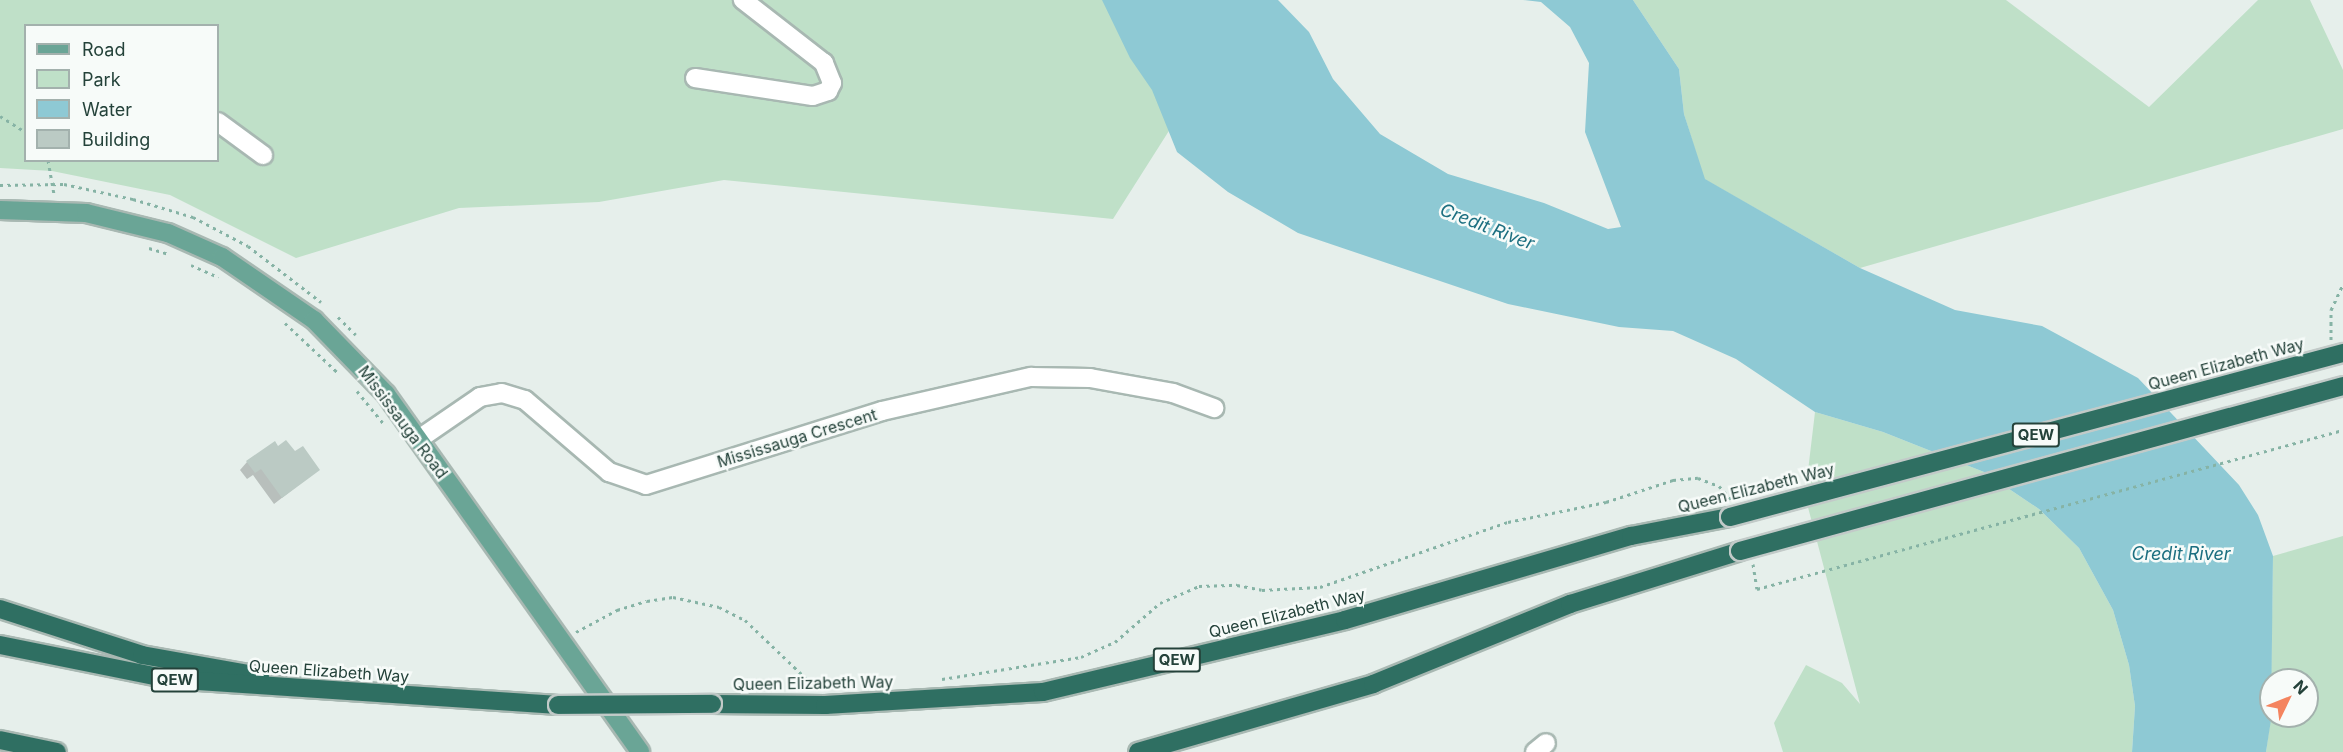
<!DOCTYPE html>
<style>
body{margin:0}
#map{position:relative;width:2343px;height:752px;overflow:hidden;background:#e6efeb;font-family:Inter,sans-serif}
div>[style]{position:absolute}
.green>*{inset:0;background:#bfe0c8}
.water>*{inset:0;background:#8ec9d4}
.shadow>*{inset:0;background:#0003}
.building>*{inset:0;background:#bbcac4}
.path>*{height:3px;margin-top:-1.5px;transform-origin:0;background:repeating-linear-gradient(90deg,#86b3a5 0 3px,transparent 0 7.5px)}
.roads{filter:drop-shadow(2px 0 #a8b8b2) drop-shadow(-2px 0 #a8b8b2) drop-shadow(0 2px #a8b8b2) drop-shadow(0 -2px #a8b8b2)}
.minor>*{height:18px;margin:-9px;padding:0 9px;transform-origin:9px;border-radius:9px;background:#fff}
.major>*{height:18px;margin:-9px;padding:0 9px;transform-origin:9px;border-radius:9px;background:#6aa596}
.highway>*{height:18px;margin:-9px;padding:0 9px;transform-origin:9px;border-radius:9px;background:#2f6f62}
.bridges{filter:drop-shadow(2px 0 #c2cac8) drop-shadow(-2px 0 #c2cac8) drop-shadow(0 2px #c2cac8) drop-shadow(0 -2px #c2cac8)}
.highway-bridge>*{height:18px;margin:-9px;padding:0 9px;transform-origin:9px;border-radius:9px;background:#2f6f62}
span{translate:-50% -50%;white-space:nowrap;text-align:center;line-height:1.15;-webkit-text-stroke:5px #f7fbf9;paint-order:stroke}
.shield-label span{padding:2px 4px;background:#f7fbf9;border:2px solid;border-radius:4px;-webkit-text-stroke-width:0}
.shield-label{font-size:15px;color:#24423a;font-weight:700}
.street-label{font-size:16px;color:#24423a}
.water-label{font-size:18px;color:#1c6f80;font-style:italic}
.legend{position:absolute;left:24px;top:24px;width:195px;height:138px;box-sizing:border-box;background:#f7fbf9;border:2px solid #a3b1ad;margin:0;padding:8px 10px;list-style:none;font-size:18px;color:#24423a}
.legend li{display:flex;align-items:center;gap:12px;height:30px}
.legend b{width:30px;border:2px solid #a3b1ad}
.north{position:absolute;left:2259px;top:668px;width:60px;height:60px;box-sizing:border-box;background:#f7fbf9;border:2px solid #a3b1ad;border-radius:50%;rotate:47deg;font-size:16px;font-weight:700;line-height:24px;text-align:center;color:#24423a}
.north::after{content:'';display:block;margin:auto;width:21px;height:27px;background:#f4845f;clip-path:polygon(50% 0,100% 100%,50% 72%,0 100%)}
</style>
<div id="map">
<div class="green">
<i style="clip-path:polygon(evenodd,0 0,1252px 0,1113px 219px,724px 180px,599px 202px,459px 208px,296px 258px,170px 195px,52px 171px,0 168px,0 0,26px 26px,218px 26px,218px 160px,26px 160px,26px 26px)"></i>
<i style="clip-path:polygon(1633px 0,2006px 0,2149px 107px,2258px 0,2310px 0,2343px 70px,2343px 129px,1860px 268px,1704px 179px,1684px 114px,1679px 69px)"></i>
<i style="clip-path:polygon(1815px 412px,1883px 432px,1984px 472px,2039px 509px,2079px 548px,2113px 610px,2129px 665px,2135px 706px,2132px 752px,1783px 752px,1774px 723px,1806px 665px,1842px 683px,1860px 704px,1805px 496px)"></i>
<i style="clip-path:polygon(2343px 536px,2343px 752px,2266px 752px,2271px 716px,2307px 716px,2307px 680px,2271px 680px,2273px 556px)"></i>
</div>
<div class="water">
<i style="clip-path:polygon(1102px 0,1278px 0,1309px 32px,1333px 79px,1380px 134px,1448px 174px,1544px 203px,1608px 229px,1621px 227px,1585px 132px,1589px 63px,1570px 27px,1541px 2px,1523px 0,1633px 0,1679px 69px,1684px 114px,1705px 179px,1860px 268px,1955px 310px,2042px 326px,2138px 378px,2239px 485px,2258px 515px,2273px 556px,2271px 720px,2266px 752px,2132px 752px,2135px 706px,2129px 665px,2113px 610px,2079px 548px,2039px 509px,1984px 472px,1883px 432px,1815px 412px,1736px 359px,1673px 331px,1619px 327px,1508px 304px,1298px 233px,1228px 192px,1177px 152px,1152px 90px,1130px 58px)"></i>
</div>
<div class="shadow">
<i style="clip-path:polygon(295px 453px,318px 470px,274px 504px,253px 475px,247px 479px,240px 470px,247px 462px)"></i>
</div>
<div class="building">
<i style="clip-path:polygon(286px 440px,295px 451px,303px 446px,320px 470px,282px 498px,261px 469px,255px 473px,246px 461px,275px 441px,278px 446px)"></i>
</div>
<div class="path">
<i style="left:0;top:116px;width:31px;rotate:32deg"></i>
<i style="left:48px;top:160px;width:35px;rotate:80deg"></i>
<i style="left:0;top:185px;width:64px;rotate:-0.9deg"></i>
<i style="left:64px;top:184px;width:71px;rotate:12.3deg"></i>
<i style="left:133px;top:199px;width:63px;rotate:16.7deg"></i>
<i style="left:193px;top:217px;width:62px;rotate:27.8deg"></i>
<i style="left:248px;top:246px;width:92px;rotate:37.5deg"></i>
<i style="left:149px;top:248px;width:21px;rotate:17deg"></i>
<i style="left:191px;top:265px;width:30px;rotate:24deg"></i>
<i style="left:338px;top:317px;width:25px;rotate:45deg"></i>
<i style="left:285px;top:323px;width:71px;rotate:43.3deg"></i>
<i style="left:2331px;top:340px;width:30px;rotate:-90deg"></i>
<i style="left:2331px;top:310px;width:29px;rotate:-65deg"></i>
<i style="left:357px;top:391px;width:41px;rotate:50.9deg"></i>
<i style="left:1753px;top:564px;width:25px;rotate:81deg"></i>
<i style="left:1757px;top:589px;width:607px;rotate:-15.18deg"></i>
<i style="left:576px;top:632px;width:47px;rotate:-28.2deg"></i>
<i style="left:617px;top:610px;width:31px;rotate:-17deg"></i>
<i style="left:647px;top:601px;width:26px;rotate:-9deg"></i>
<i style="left:673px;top:597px;width:47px;rotate:12.3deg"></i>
<i style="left:719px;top:607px;width:29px;rotate:27deg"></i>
<i style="left:745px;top:620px;width:91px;rotate:43.7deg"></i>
<i style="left:811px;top:683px;width:15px;rotate:11deg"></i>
<i style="left:942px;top:679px;width:141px;rotate:-9deg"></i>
<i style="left:1081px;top:657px;width:37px;rotate:-24deg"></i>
<i style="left:1115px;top:642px;width:60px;rotate:-40.9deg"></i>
<i style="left:1160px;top:603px;width:43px;rotate:-23.6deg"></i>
<i style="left:1199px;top:586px;width:38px;rotate:-2deg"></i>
<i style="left:1237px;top:585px;width:25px;rotate:11deg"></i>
<i style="left:1262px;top:590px;width:58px;rotate:-3deg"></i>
<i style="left:1320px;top:587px;width:199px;rotate:-19.1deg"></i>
<i style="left:1508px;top:522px;width:100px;rotate:-11.5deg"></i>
<i style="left:1606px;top:502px;width:71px;rotate:-18.2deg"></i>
<i style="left:1673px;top:480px;width:25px;rotate:-5deg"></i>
<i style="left:1698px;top:478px;width:22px;rotate:21deg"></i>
<i style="left:1719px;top:486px;width:18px;rotate:47deg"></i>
</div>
<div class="roads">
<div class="minor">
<i style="left:695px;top:78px;width:119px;rotate:8.7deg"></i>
<i style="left:813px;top:96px;width:16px;rotate:-18deg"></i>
<i style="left:828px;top:91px;width:9px;rotate:-63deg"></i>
<i style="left:832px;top:83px;width:22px;rotate:-112deg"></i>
<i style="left:824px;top:63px;width:103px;rotate:-142.1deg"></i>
<i style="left:218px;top:122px;width:56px;rotate:36.3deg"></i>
<i style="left:419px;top:439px;width:74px;rotate:-34.5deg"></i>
<i style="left:480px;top:397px;width:22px;rotate:-10deg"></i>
<i style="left:502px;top:393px;width:24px;rotate:17deg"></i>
<i style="left:525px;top:400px;width:111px;rotate:40.6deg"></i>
<i style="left:609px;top:472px;width:39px;rotate:19deg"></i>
<i style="left:646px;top:485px;width:247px;rotate:-17.4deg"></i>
<i style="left:882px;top:411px;width:153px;rotate:-12.9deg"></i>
<i style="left:1031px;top:377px;width:59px;rotate:1deg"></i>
<i style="left:1090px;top:378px;width:84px;rotate:10.2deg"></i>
<i style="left:1173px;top:393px;width:44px;rotate:20.1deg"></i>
<i style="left:1535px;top:752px;width:14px;rotate:-39deg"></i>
</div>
<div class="major">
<i style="left:0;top:210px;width:86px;rotate:2deg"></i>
<i style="left:86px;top:213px;width:84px;rotate:13.7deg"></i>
<i style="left:168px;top:233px;width:59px;rotate:24deg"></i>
<i style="left:222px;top:257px;width:112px;rotate:34.4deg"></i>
<i style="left:314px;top:320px;width:103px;rotate:45.8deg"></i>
<i style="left:386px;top:394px;width:439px;rotate:54.6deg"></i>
</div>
<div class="highway">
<i style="left:0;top:609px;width:149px;rotate:17.9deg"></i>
<i style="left:142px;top:655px;width:120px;rotate:10.1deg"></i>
<i style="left:0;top:645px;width:171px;rotate:11.4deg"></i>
<i style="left:168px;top:679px;width:391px;rotate:3.8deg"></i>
<i style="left:712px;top:704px;width:113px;rotate:0.5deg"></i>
<i style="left:825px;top:705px;width:218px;rotate:-3.4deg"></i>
<i style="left:1043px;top:692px;width:310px;rotate:-13.4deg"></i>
<i style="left:1345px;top:620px;width:298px;rotate:-16.4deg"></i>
<i style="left:1631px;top:536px;width:101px;rotate:-10.9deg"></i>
<i style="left:0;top:740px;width:58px;rotate:11.9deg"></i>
<i style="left:1138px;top:752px;width:245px;rotate:-16.1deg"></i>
<i style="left:1373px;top:684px;width:213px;rotate:-22.1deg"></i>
<i style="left:1570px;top:604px;width:178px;rotate:-17.3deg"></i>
</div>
</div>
<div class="bridges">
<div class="highway-bridge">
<i style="left:1730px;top:517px;width:635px;rotate:-14.98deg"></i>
<i style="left:1740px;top:551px;width:625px;rotate:-15.3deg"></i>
<i style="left:558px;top:705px;width:154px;rotate:-0.4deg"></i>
</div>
</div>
<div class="shield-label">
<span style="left:2036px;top:435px">QEW</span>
<span style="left:1177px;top:660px">QEW</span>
<span style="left:175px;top:680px">QEW</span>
</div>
<div class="street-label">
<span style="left:2226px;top:364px;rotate:-15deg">Queen Elizabeth Way</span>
<span style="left:403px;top:422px;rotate:53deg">Mississauga Road</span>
<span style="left:797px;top:438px;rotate:-17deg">Mississauga Crescent</span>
<span style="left:1756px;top:488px;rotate:-14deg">Queen Elizabeth Way</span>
<span style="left:1287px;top:613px;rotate:-14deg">Queen Elizabeth Way</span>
<span style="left:329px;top:671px;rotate:4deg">Queen Elizabeth Way</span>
<span style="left:813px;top:683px;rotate:-1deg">Queen Elizabeth Way</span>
</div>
<div class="water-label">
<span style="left:1487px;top:227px;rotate:21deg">Credit River</span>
<span style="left:2181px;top:554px">Credit River</span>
</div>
<ul class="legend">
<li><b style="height:8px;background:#6aa596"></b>Road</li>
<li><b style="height:16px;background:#bfe0c8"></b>Park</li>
<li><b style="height:16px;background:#8ec9d4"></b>Water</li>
<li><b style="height:16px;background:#bbcac4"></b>Building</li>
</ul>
<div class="north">N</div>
</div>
